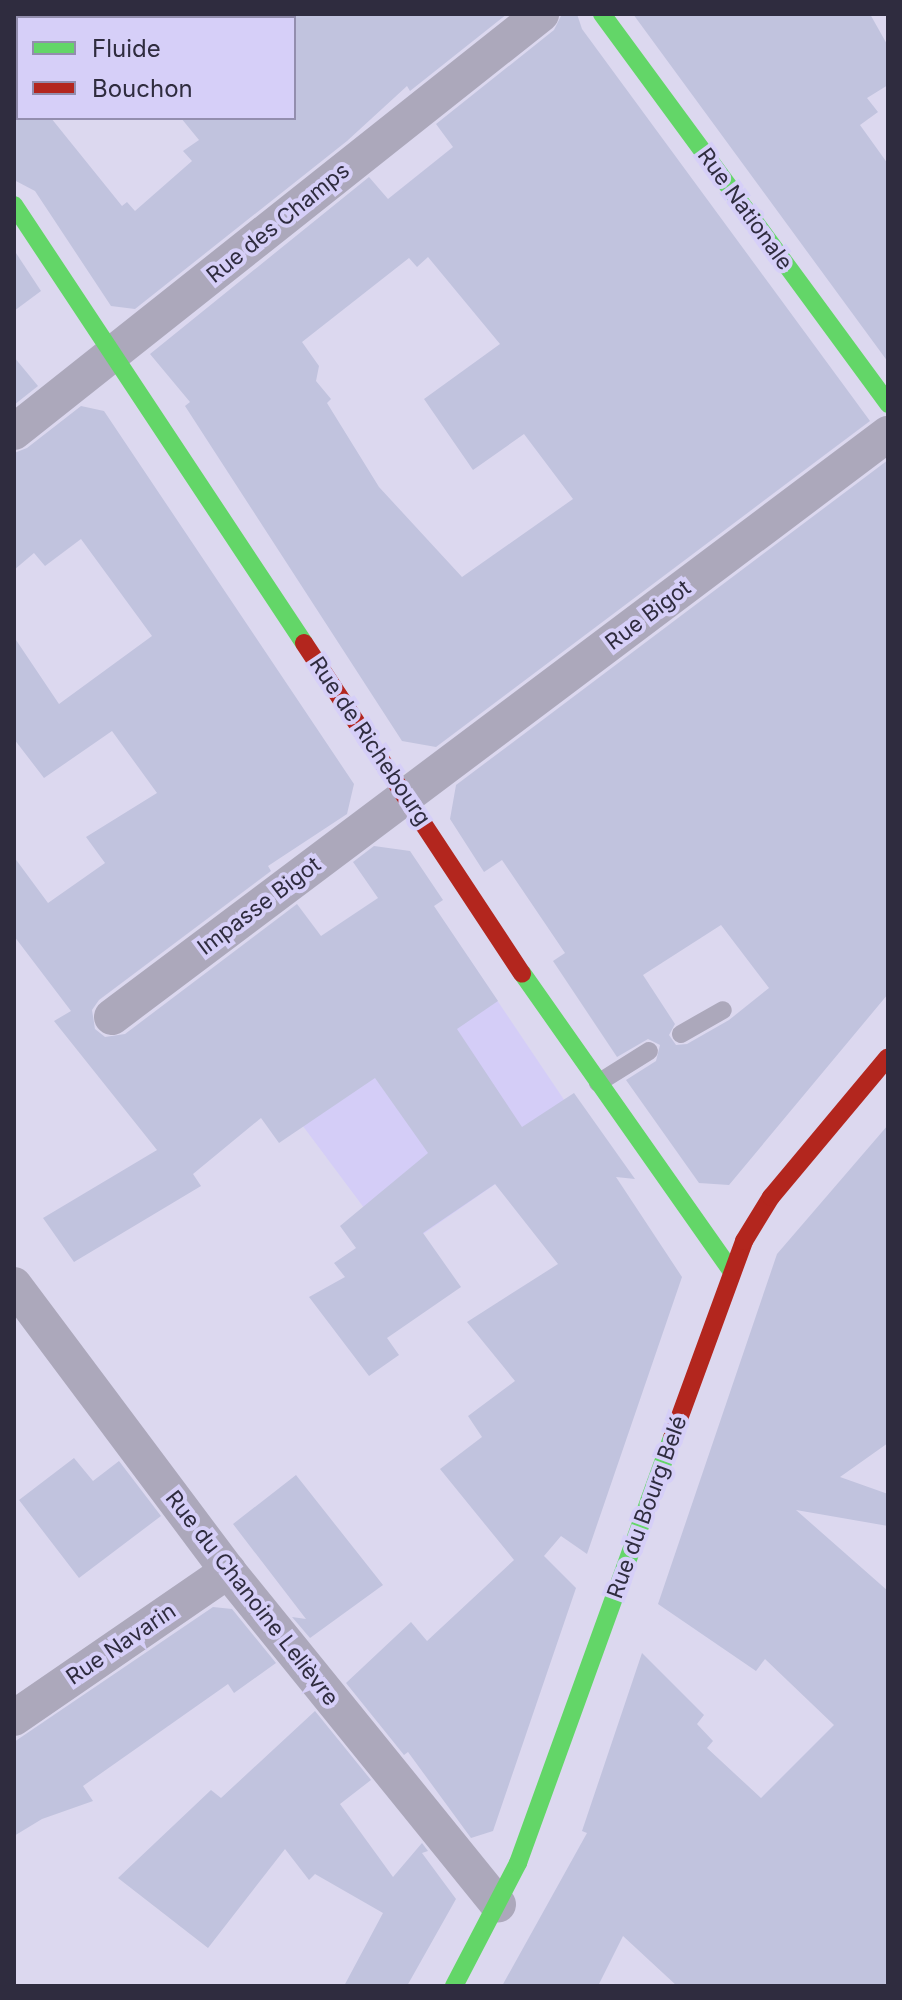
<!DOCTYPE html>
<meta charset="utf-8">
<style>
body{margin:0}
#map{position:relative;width:902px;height:2000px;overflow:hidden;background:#dcd8ef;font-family:Inter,sans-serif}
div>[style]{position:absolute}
.built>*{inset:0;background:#d4cdf7}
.building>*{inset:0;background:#c1c3de}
.lane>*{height:18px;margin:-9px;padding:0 9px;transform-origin:9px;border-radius:9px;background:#aca8bb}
.street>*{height:36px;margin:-18px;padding:0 18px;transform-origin:18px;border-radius:18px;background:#aca8bb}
.fast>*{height:18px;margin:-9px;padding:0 9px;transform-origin:9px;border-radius:9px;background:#63d668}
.jam>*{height:18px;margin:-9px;padding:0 9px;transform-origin:9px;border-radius:9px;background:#b3261e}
span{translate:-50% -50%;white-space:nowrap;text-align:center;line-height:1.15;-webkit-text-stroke:8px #d6cff8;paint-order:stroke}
.street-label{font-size:22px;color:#2f2c3f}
.frame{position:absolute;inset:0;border:16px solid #2f2c3f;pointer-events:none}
.legend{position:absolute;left:16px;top:16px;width:280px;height:104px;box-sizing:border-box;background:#d6cff8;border:2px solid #938eae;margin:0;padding:10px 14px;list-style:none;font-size:24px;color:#2f2c3f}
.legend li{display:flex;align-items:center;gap:16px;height:40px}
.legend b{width:40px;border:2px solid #938eae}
</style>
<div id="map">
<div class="built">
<i style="clip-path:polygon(468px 957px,581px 1125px,397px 1252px,273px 1086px)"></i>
</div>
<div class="building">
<i style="clip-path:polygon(294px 14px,507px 14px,410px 91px,407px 86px,347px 141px,135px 309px,111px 306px,35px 191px,14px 180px,14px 118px,51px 118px,122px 206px,127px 202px,135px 211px,192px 161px,183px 151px,199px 140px,181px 118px,294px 118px)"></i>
<i style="clip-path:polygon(evenodd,562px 14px,577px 14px,582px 29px,870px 421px,436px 747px,402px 741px,185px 406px,190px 402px,150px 354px,369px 177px,388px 199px,453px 147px,436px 124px,554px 30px,562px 14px,428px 257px,500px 344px,424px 399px,473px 470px,524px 434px,573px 499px,462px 577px,379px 487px,327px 403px,331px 399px,316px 381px,319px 366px,302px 342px,409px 258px,417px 267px,428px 257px)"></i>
<i style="clip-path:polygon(633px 14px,870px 14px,888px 46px,888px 85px,867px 98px,878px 112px,860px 125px,888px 164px,888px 362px)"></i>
<i style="clip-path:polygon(14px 250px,41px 291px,14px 311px)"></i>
<i style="clip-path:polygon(14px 357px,38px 386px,14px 405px)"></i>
<i style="clip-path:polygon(81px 406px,104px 411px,354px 784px,347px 814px,268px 866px,271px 871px,99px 1000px,92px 1010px,95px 1029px,105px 1037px,125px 1034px,297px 904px,321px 936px,378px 898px,353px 862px,374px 846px,410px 851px,443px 900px,434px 906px,498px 1001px,457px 1029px,522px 1127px,574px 1093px,635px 1179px,616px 1177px,682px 1277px,587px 1554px,561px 1536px,544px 1556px,576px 1588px,493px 1831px,471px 1838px,408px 1752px,404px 1755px,346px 1683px,411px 1622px,427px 1641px,514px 1560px,440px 1469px,482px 1437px,468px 1416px,515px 1381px,467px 1322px,558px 1264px,495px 1184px,423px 1233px,461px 1287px,387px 1338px,399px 1355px,369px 1376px,309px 1297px,345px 1277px,334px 1263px,356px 1248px,340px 1226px,428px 1153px,375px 1078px,279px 1143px,261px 1118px,193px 1174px,201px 1186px,74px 1262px,43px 1218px,157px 1150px,54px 1021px,71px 1011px,14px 936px,14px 857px,48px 903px,105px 863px,86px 837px,157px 793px,112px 731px,44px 778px,14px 739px,14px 637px,59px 704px,152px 636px,81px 539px,45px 566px,34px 553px,14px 570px,14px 453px,27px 448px)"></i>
<i style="clip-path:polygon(evenodd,888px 460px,888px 994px,729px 1185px,699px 1183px,626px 1080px,656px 1061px,660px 1045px,648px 1039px,617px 1057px,553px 961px,565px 953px,502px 860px,484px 872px,450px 819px,456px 785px,888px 460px,721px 925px,769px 988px,729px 1020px,687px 1044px,676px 1045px,669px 1035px,675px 1024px,643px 975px,721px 925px)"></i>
<i style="clip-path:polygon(888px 1125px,888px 1443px,840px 1477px,888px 1494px,888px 1526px,796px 1510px,888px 1591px,888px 1986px,677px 1986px,623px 1936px,598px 1986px,502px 1986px,587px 1833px,582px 1831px,642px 1653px,704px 1715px,697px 1724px,713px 1741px,707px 1748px,761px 1798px,834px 1725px,765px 1659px,756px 1671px,658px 1604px,777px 1254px)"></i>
<i style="clip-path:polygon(74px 1458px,93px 1481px,119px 1461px,161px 1516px,79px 1578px,19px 1500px)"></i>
<i style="clip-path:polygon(296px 1475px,383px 1585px,310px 1638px,292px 1617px,306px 1619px,233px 1524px)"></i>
<i style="clip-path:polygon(213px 1607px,232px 1609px,276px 1663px,234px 1693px,228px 1684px,83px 1786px,93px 1801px,42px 1819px,14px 1836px,14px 1742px)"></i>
<i style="clip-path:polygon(315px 1711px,371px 1780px,340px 1804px,393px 1877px,422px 1843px,428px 1851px,422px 1853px,456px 1899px,407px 1986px,344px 1986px,383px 1913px,315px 1874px,309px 1880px,285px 1849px,208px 1948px,118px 1878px,211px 1790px,221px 1798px)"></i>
</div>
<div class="lane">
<i style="left:681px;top:1034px;width:48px;rotate:-29.7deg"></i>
<i style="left:598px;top:1083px;width:60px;rotate:-32.1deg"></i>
</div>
<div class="street">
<i style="left:14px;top:432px;width:673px;rotate:-38.42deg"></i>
<i style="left:112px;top:1017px;width:971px;rotate:-36.92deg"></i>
<i style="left:14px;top:1285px;width:357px;rotate:53.2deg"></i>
<i style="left:228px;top:1571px;width:429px;rotate:51deg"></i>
<i style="left:14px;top:1718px;width:260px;rotate:-34.5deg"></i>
</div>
<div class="fast">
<i style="left:602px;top:14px;width:484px;rotate:53.7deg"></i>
<i style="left:14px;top:205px;width:525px;rotate:56.49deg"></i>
<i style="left:522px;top:973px;width:365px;rotate:54.9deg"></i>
<i style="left:454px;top:1986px;width:139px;rotate:-62.5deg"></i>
<i style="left:518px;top:1863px;width:452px;rotate:-70.1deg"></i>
</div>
<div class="jam">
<i style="left:304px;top:643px;width:396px;rotate:56.6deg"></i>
<i style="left:672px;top:1438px;width:210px;rotate:-69.9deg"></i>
<i style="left:744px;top:1241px;width:52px;rotate:-58.5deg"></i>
<i style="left:771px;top:1197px;width:182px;rotate:-50.1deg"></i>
</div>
<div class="street-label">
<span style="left:745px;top:209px;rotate:54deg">Rue Nationale</span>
<span style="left:278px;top:223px;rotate:-39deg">Rue des Champs</span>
<span style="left:648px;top:615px;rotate:-37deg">Rue Bigot</span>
<span style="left:370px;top:741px;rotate:56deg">Rue de Richebourg</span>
<span style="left:259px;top:906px;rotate:-37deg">Impasse Bigot</span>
<span style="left:647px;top:1507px;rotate:-70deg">Rue du Bourg Belé</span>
<span style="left:252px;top:1598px;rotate:52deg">Rue du Chanoine Lelièvre</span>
<span style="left:121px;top:1644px;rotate:-34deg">Rue Navarin</span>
</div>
<div class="frame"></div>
<ul class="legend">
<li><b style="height:10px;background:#63d668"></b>Fluide</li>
<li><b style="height:10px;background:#b3261e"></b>Bouchon</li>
</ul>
</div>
